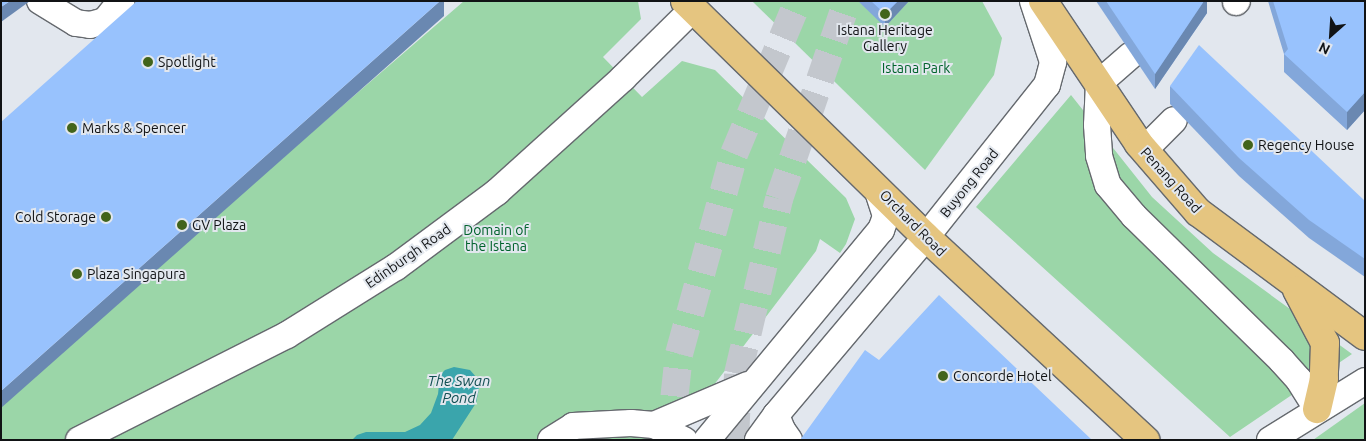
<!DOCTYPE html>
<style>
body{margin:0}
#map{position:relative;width:1366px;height:441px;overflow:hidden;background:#e2e7ee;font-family:Ubuntu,sans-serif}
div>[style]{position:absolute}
.green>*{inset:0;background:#9bd6a8}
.water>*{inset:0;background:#3aa5ac}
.highway-tunnel>*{height:28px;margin-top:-14px;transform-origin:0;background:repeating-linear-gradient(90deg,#c3c7cd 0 28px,transparent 0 42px)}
.roads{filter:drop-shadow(1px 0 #65696e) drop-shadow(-1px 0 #65696e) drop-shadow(0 1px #65696e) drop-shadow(0 -1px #65696e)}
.minor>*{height:26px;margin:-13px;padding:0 13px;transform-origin:13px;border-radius:13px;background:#fff}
.major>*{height:28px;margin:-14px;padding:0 14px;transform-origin:14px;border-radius:14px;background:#e5c580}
.wall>*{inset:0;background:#83a7da}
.shaded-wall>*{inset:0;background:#6a88b1}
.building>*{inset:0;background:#98c2fd}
.dots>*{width:14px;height:14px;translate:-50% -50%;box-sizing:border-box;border:2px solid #e2e7ee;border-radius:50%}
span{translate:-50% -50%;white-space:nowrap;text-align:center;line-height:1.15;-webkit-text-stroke:4px #e2e7ee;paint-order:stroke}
.poi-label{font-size:14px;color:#111315}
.left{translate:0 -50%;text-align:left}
.right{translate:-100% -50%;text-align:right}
.park-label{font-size:14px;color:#00632c}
.street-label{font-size:14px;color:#111315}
.water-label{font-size:15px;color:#124f53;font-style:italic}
.frame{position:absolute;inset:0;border:2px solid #111315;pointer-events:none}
.north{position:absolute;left:1306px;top:10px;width:50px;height:50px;-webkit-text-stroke:4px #e2e7ee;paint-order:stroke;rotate:206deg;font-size:14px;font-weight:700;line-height:20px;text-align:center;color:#111315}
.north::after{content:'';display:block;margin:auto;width:18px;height:22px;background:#111315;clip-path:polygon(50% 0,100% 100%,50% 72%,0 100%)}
</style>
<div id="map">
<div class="green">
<i style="clip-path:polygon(464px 1px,638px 1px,641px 19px,603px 57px,642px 97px,682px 61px,715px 70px,846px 198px,855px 219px,846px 244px,840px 253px,820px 239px,816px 251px,672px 440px,1px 440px,1px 400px)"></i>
<i style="clip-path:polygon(752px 1px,982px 1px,1002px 38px,994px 75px,925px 170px)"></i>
<i style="clip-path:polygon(1071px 95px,1152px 197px,1213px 253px,1352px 354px,1230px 437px,976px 207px)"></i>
<i style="clip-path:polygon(1365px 403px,1365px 440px,1313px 440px)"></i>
</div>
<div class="water">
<i style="clip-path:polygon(454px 367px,470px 370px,477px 378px,479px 389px,476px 403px,452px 440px,352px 440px,357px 435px,366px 432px,405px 432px,420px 425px,431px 413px,438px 394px,440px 375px,445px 370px)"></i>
</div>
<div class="highway-tunnel">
<i style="left:670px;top:438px;width:84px;rotate:-83.9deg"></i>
<i style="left:679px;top:354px;width:207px;rotate:-74.6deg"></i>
<i style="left:734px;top:154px;width:166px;rotate:-67.3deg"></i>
<i style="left:735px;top:440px;width:66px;rotate:-87.4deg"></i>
<i style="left:738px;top:374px;width:180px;rotate:-76.8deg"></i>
<i style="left:779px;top:199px;width:209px;rotate:-71deg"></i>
</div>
<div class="roads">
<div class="minor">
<i style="left:40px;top:1px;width:42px;rotate:31.4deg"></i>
<i style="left:76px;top:23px;width:14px;rotate:8deg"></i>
<i style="left:90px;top:25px;width:16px;rotate:-15deg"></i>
<i style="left:105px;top:21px;width:26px;rotate:-51deg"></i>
<i style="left:1236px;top:2px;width:1px;rotate:-45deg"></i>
<i style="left:1130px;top:56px;width:41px;rotate:138.9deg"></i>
<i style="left:1099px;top:83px;width:42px;rotate:92.7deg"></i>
<i style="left:1097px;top:125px;width:31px;rotate:86deg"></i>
<i style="left:1099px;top:156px;width:30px;rotate:73deg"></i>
<i style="left:1108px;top:185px;width:40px;rotate:50deg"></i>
<i style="left:1134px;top:216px;width:207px;rotate:44.4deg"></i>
<i style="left:1282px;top:361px;width:25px;rotate:48deg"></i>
<i style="left:1299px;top:380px;width:34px;rotate:58deg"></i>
<i style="left:1144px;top:150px;width:42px;rotate:-45deg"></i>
<i style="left:776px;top:415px;width:16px;rotate:68deg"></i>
<i style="left:782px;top:430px;width:12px;rotate:55deg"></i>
<i style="left:654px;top:425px;width:102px;rotate:-23.1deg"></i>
<i style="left:79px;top:440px;width:233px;rotate:-26.8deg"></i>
<i style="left:287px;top:335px;width:128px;rotate:-32deg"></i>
<i style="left:396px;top:267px;width:126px;rotate:-36.6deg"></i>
<i style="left:497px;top:192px;width:170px;rotate:-42.1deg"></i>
<i style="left:623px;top:78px;width:98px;rotate:-44.6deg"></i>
<i style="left:551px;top:440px;width:26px;rotate:-32deg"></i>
<i style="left:573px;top:426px;width:58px;rotate:-3deg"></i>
<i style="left:631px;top:423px;width:23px;rotate:5deg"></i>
<i style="left:654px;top:425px;width:34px;rotate:27deg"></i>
<i style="left:707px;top:440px;width:273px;rotate:-50.4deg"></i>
<i style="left:881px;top:230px;width:15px;rotate:-70deg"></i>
<i style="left:886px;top:216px;width:29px;rotate:-108deg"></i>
<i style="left:758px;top:440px;width:31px;rotate:-54deg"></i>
<i style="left:776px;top:415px;width:233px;rotate:-49.9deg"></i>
<i style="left:926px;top:237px;width:194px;rotate:-51.5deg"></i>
<i style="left:1047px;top:85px;width:24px;rotate:-75deg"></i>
<i style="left:1053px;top:62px;width:64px;rotate:-108.2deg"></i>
<i style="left:1270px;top:440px;width:112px;rotate:-31.8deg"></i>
</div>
<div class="major">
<i style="left:685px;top:1px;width:337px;rotate:44.4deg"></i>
<i style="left:926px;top:237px;width:299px;rotate:42.8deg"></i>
<i style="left:1043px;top:1px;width:172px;rotate:56.1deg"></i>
<i style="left:1139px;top:144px;width:90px;rotate:49.1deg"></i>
<i style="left:1198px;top:212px;width:208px;rotate:36.6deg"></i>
<i style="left:1297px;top:290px;width:60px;rotate:62.2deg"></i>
<i style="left:1325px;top:343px;width:36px;rotate:92deg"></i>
<i style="left:1324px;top:379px;width:31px;rotate:103deg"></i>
</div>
</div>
<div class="wall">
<i style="clip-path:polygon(858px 1px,909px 1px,885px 27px)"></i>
<i style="clip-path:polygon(1096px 1px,1207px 1px,1207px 13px,1155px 89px)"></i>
<i style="clip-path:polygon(1268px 1px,1365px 1px,1365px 110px,1347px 130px,1284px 72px,1284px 54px)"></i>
<i style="clip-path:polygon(1170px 86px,1365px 201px,1365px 277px,1309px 238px,1239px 176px,1170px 104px)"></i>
</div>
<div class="shaded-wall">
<i style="clip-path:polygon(10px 1px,30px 1px,1px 22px,1px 7px)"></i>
<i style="clip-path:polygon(440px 1px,444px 1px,444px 16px,1px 408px,1px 391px)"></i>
<i style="clip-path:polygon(898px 1px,909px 1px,885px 27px,885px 14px)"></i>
<i style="clip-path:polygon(1204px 1px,1207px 1px,1207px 13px,1155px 89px,1155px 74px)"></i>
<i style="clip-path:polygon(1365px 92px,1365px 110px,1347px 130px,1347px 112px)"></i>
</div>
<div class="building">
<i style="clip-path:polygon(1px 1px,10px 1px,1px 7px)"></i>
<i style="clip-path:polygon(137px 1px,440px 1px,1px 391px,1px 122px)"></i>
<i style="clip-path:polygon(871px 1px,898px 1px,885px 14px)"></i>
<i style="clip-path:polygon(1106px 1px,1204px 1px,1155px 74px)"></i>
<i style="clip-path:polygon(1273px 1px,1365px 1px,1365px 92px,1347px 112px,1284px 54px,1288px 49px)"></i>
<i style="clip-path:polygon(1199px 45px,1365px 201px,1365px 259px,1309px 220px,1239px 158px,1170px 86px)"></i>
<i style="clip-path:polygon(939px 295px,1092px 440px,800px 440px,865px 350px,879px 360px)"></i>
</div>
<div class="dots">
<i style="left:885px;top:14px;background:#42641b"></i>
<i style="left:148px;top:62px;background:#42641b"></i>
<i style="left:72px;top:128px;background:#42641b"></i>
<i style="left:1248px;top:145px;background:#42641b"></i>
<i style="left:106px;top:217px;background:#42641b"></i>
<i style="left:182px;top:225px;background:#42641b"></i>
<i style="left:77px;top:274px;background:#42641b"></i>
<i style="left:943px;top:376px;background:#42641b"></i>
</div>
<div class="poi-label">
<span style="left:885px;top:38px">Istana Heritage<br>Gallery</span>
<span class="left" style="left:158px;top:62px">Spotlight</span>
<span class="left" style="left:82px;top:128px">Marks &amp; Spencer</span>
<span class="left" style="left:1258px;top:145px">Regency House</span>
<span class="right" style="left:96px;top:217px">Cold Storage</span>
<span class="left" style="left:192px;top:225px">GV Plaza</span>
<span class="left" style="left:87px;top:274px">Plaza Singapura</span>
<span class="left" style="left:953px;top:376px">Concorde Hotel</span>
</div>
<div class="park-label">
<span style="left:916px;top:68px">Istana Park</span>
<span style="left:496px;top:238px">Domain of<br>the Istana</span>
</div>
<div class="street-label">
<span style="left:1171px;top:180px;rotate:48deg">Penang Road</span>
<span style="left:969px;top:183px;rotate:-51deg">Buyong Road</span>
<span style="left:913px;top:223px;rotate:45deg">Orchard Road</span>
<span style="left:408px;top:256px;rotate:-35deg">Edinburgh Road</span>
</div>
<div class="water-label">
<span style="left:459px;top:389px">The Swan<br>Pond</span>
</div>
<div class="frame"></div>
<div class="north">N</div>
</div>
